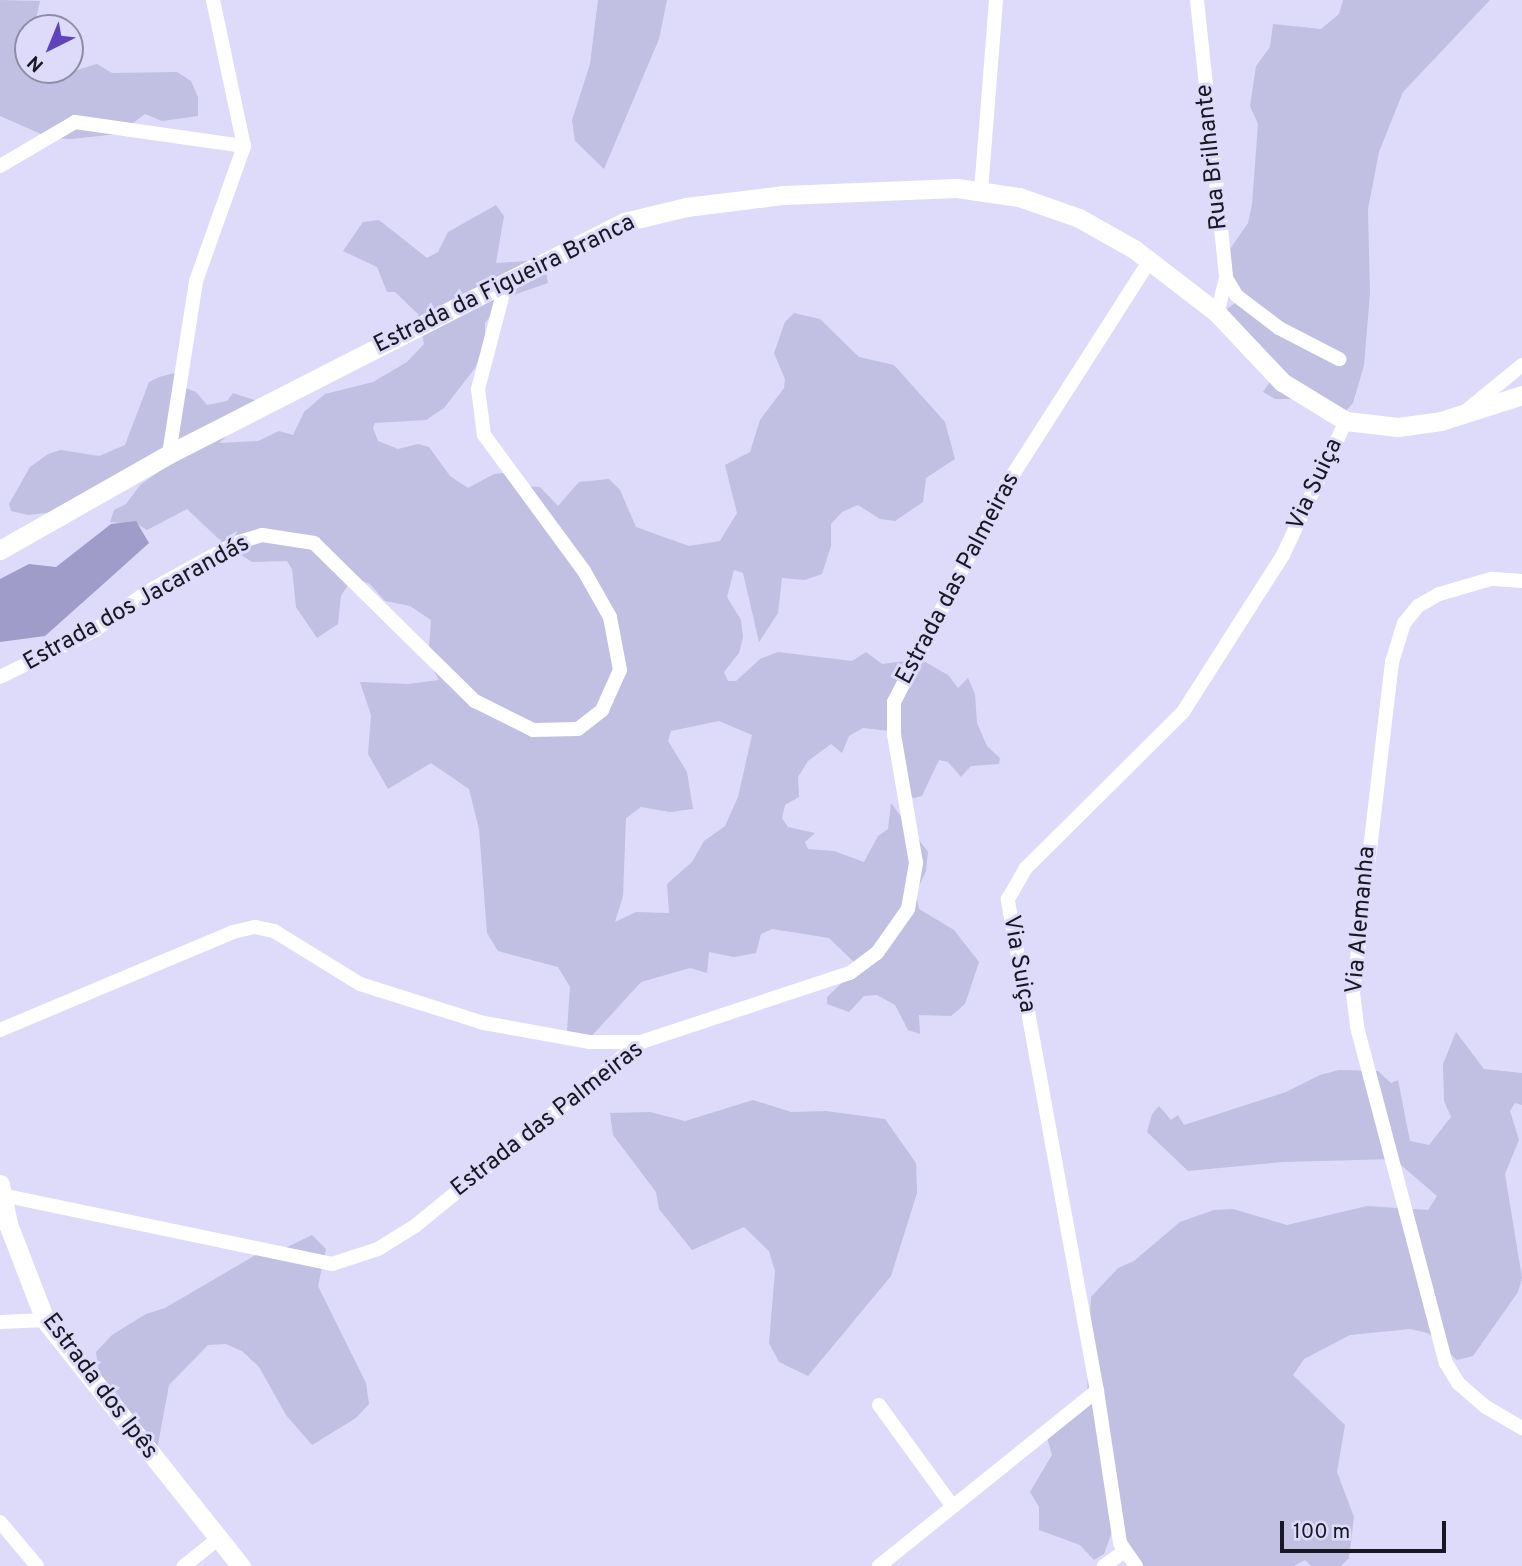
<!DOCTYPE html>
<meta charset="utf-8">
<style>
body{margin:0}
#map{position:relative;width:1522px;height:1566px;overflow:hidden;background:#dddbf9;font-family:Overpass,sans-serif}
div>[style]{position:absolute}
.green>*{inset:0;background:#c1bfe2}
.water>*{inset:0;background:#a09cc9}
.street>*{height:14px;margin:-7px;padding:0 7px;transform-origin:7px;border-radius:7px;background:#fff}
.secondary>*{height:19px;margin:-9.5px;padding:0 9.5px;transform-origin:9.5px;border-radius:9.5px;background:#fff}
span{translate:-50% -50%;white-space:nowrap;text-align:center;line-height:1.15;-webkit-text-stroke:6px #dddbf9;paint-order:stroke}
.street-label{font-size:24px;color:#181722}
.north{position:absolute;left:14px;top:14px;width:70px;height:70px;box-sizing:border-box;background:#dddbf9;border:2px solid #8e8da3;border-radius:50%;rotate:223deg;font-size:19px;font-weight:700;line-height:28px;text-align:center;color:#181722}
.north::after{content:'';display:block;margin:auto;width:24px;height:32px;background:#5f43bc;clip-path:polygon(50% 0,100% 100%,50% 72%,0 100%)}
.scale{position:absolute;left:1280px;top:1521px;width:166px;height:32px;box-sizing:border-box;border:4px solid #181722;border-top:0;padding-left:9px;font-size:21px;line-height:24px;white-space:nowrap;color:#181722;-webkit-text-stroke:5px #dddbf9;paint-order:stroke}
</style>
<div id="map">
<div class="green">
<i style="clip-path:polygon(0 0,40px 1px,34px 28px,28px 28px,28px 70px,60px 75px,97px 64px,112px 73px,177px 72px,191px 81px,198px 97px,198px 116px,162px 121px,145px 114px,118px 134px,71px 139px,50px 138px,0 116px)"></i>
<i style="clip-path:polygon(598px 0,667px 0,659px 39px,604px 169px,575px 141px,572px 120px,590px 64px)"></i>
<i style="clip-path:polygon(1343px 0,1490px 0,1403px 92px,1379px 152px,1368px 209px,1370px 293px,1364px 365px,1353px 403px,1343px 414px,1298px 399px,1275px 399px,1263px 392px,1271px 380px,1224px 311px,1238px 301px,1228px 275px,1230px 249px,1248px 223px,1252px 204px,1258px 124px,1250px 106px,1256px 66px,1270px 47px,1273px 24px,1321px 29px,1339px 14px)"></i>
<i style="clip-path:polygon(evenodd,496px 205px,504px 216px,496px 263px,544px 260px,548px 283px,511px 296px,493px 312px,485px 323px,485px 343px,475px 368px,444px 408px,426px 420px,375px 423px,373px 428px,378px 441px,398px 449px,418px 444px,429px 447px,450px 476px,468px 488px,494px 474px,515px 472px,524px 486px,540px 487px,558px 506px,579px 482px,609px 479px,620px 490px,636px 527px,689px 546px,720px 541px,737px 513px,725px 465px,750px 452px,760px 420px,784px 388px,785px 379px,774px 353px,785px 322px,794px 313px,820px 319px,859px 357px,894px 365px,945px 422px,955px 459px,926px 478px,923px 502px,895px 521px,880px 519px,858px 505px,842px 512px,831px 524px,831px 546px,822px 574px,805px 580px,782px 578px,778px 613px,759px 642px,743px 573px,734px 570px,727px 597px,741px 620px,743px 637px,739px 653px,724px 672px,728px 681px,736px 681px,760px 659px,778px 652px,852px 661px,866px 652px,882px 664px,920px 659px,948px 675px,958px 688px,968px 678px,975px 694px,977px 723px,987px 746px,1000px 758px,999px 764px,971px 766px,961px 777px,948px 762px,939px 760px,922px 796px,914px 798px,907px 794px,890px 731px,863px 728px,849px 736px,842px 753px,831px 744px,808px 761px,798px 777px,799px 797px,785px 805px,782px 818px,788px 827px,815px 833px,805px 842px,808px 849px,834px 851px,864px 862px,878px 836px,888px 829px,891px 803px,928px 852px,926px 871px,916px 893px,919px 909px,954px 930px,979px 962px,965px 1004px,951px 1016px,919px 1015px,920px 1034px,908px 1030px,895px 1005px,877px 995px,864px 996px,849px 1012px,827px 1004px,827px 997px,859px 967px,829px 938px,772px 929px,761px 934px,756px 953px,734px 957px,709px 952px,707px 973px,690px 968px,641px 982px,588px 1040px,567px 1032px,570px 987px,558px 967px,498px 951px,487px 933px,479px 829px,469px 789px,431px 763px,388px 789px,368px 754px,371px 715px,360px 682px,408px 684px,439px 680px,428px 661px,431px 620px,410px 606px,385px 601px,370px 584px,353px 577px,341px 596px,338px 624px,317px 638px,296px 607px,292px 569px,287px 561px,252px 562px,225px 545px,187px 509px,147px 530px,137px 524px,110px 522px,114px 510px,126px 504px,140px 485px,177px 459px,62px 511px,28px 515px,11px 511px,9px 504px,30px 467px,48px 454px,61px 450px,99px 456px,125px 445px,149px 382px,159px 377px,175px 373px,175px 384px,196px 392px,207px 405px,227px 401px,233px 393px,264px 403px,219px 443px,258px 441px,279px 431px,293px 435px,304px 412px,325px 394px,373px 382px,407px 362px,424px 344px,418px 314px,395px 292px,387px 292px,377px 267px,343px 251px,363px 222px,379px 220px,427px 258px,438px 252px,448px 232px,496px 205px,719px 721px,752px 735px,738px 797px,725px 826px,704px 841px,692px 862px,667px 884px,669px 913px,636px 912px,615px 922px,623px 896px,626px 818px,641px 807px,670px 812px,693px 809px,687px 772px,668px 741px,671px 731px,719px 721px)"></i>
<i style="clip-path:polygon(1456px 1032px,1484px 1069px,1522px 1073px,1522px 1105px,1515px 1103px,1510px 1111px,1519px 1140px,1505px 1174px,1522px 1278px,1518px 1292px,1473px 1356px,1457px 1360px,1428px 1333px,1410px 1329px,1350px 1335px,1304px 1359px,1293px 1375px,1345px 1425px,1337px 1472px,1354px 1517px,1349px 1558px,1341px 1566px,1311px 1566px,1305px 1560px,1294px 1566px,1134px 1566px,1112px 1532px,1104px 1554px,1094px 1560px,1080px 1545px,1039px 1530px,1039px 1507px,1030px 1492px,1052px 1455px,1047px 1437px,1087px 1396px,1091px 1297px,1118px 1268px,1134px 1261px,1180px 1222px,1214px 1210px,1233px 1209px,1287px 1225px,1367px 1206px,1428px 1210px,1437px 1196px,1394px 1159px,1283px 1162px,1188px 1171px,1147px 1132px,1152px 1114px,1159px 1106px,1171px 1120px,1178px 1115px,1184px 1125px,1286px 1092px,1320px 1075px,1339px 1070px,1378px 1071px,1391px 1083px,1398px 1080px,1410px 1141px,1429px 1145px,1451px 1117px,1444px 1101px,1443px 1064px)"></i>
<i style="clip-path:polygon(753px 1100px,791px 1112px,826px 1111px,885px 1119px,916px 1163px,917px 1193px,891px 1276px,808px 1376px,779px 1362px,769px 1343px,775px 1271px,769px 1251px,744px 1227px,692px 1250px,659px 1209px,656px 1192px,613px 1135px,610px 1113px,650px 1112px,685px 1121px)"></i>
<i style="clip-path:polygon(312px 1235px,326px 1249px,318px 1286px,366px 1383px,369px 1404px,356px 1418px,312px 1445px,286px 1415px,259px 1367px,242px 1351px,226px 1344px,208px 1345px,169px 1385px,157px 1450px,99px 1373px,96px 1352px,112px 1335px,146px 1314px,165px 1308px,259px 1253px,277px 1252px)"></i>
</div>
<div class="water">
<i style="clip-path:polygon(136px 521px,149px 543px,100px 587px,45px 636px,0 642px,0 579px,29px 564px,56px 567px,111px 524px)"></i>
</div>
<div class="street">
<i style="left:1197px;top:0;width:280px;rotate:84deg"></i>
<i style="left:1226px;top:278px;width:36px;rotate:104deg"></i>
<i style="left:0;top:166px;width:87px;rotate:-30.4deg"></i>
<i style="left:75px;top:122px;width:171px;rotate:8.1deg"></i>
<i style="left:981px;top:191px;width:192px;rotate:-85.5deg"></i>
<i style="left:1226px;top:278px;width:21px;rotate:59deg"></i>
<i style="left:1237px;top:296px;width:53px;rotate:37.3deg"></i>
<i style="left:1279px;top:328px;width:68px;rotate:27.3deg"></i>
<i style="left:1466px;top:411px;width:72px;rotate:-39.4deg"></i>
<i style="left:169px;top:454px;width:175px;rotate:-81.1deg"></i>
<i style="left:196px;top:281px;width:143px;rotate:-70.4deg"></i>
<i style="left:244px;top:146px;width:149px;rotate:-102deg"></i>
<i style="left:1522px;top:581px;width:31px;rotate:-176deg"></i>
<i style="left:1491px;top:579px;width:54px;rotate:163.9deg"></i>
<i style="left:1439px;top:594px;width:24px;rotate:150deg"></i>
<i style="left:1418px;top:606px;width:22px;rotate:129deg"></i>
<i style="left:1404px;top:623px;width:41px;rotate:107.1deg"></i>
<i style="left:1392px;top:662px;width:333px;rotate:96.7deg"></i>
<i style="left:1353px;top:993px;width:34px;rotate:83deg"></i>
<i style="left:1357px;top:1027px;width:348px;rotate:75.2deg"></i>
<i style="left:1446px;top:1363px;width:23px;rotate:59deg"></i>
<i style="left:1458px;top:1383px;width:37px;rotate:41deg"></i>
<i style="left:1486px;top:1407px;width:42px;rotate:30.3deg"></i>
<i style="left:0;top:677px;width:106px;rotate:-26.3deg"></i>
<i style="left:95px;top:630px;width:64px;rotate:-36.2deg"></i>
<i style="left:147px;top:592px;width:102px;rotate:-28.8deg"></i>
<i style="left:236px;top:543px;width:27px;rotate:-17deg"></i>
<i style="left:262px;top:535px;width:53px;rotate:8.7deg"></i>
<i style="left:314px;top:543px;width:226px;rotate:44.5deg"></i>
<i style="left:475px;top:701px;width:65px;rotate:26.6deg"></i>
<i style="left:533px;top:730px;width:45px;rotate:-1.3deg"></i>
<i style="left:578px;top:729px;width:31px;rotate:-38deg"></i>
<i style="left:602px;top:710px;width:44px;rotate:-65.8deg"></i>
<i style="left:620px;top:670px;width:54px;rotate:-100.7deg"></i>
<i style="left:610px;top:617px;width:53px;rotate:-119.5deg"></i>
<i style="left:584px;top:571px;width:169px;rotate:-126.3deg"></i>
<i style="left:484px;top:435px;width:46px;rotate:-97.4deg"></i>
<i style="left:478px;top:389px;width:111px;rotate:-75.3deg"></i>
<i style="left:0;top:1030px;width:253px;rotate:-22.8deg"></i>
<i style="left:233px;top:932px;width:23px;rotate:-13deg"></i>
<i style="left:255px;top:927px;width:19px;rotate:12deg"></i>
<i style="left:274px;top:931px;width:101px;rotate:31.6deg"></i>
<i style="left:360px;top:984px;width:130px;rotate:17.5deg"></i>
<i style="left:484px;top:1023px;width:108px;rotate:10.2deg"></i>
<i style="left:590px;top:1042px;width:51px"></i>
<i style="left:2px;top:1195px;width:337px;rotate:11.8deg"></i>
<i style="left:332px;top:1264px;width:48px;rotate:-18.1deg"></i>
<i style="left:378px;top:1249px;width:44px;rotate:-31.9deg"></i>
<i style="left:415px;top:1226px;width:291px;rotate:-39.2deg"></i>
<i style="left:641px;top:1042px;width:220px;rotate:-18.3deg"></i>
<i style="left:850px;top:973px;width:34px;rotate:-37deg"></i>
<i style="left:877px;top:953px;width:54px;rotate:-54.8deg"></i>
<i style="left:908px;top:909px;width:47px;rotate:-80.1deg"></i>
<i style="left:916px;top:863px;width:131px;rotate:-99.7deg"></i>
<i style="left:894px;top:734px;width:32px;rotate:-90deg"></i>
<i style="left:894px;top:702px;width:238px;rotate:-62.8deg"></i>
<i style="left:1003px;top:490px;width:269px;rotate:-57.4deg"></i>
<i style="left:0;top:1322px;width:45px;rotate:-2.5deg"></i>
<i style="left:879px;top:1405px;width:122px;rotate:54deg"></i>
<i style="left:0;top:1522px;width:57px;rotate:49.9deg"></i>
<i style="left:184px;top:1566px;width:45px;rotate:-38.7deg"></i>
<i style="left:879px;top:1566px;width:280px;rotate:-38.8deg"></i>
<i style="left:1104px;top:1566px;width:24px;rotate:-36deg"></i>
<i style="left:1136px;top:1566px;width:28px;rotate:-125deg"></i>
<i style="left:1120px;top:1543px;width:154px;rotate:-98.6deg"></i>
<i style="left:1097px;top:1391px;width:500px;rotate:-100.3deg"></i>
<i style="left:1008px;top:899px;width:36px;rotate:-60deg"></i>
<i style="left:1026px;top:868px;width:221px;rotate:-44.8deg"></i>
<i style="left:1183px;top:712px;width:186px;rotate:-57.5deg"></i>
<i style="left:1283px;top:555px;width:148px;rotate:-64.8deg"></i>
</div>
<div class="secondary">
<i style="left:0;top:550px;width:194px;rotate:-29.6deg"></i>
<i style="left:169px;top:454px;width:511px;rotate:-27.02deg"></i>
<i style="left:624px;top:222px;width:64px;rotate:-13.6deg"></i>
<i style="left:686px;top:207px;width:99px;rotate:-7deg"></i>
<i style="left:784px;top:195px;width:173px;rotate:-2.3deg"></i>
<i style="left:957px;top:188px;width:63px;rotate:8.3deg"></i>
<i style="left:1019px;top:197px;width:64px;rotate:19.3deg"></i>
<i style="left:1079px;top:218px;width:63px;rotate:29.4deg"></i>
<i style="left:1134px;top:249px;width:105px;rotate:37.6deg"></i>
<i style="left:1217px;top:313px;width:95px;rotate:46.7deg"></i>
<i style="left:1282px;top:382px;width:75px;rotate:31.4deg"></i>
<i style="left:1346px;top:421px;width:52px;rotate:6.6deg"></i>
<i style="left:1398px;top:427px;width:43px;rotate:-7.9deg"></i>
<i style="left:1441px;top:421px;width:85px;rotate:-17.8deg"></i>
<i style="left:0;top:1184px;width:41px;rotate:78.7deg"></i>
<i style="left:8px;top:1224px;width:103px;rotate:68.9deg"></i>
<i style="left:45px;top:1320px;width:315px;rotate:51.5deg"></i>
</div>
<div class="street-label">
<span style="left:1213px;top:157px;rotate:-96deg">Rua Brilhante</span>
<span style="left:505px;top:285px;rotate:-26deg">Estrada da Figueira Branca</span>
<span style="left:1316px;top:485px;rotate:-65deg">Via Suiça</span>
<span style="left:959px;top:579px;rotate:-62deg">Estrada das Palmeiras</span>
<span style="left:137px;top:604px;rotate:-29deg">Estrada dos Jacarandás</span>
<span style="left:1362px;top:920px;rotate:-85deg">Via Alemanha</span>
<span style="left:1018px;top:964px;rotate:80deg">Via Suiça</span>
<span style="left:548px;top:1120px;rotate:-38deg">Estrada das Palmeiras</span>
<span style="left:99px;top:1387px;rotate:53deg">Estrada dos Ipês</span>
</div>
<div class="north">N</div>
<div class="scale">100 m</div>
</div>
